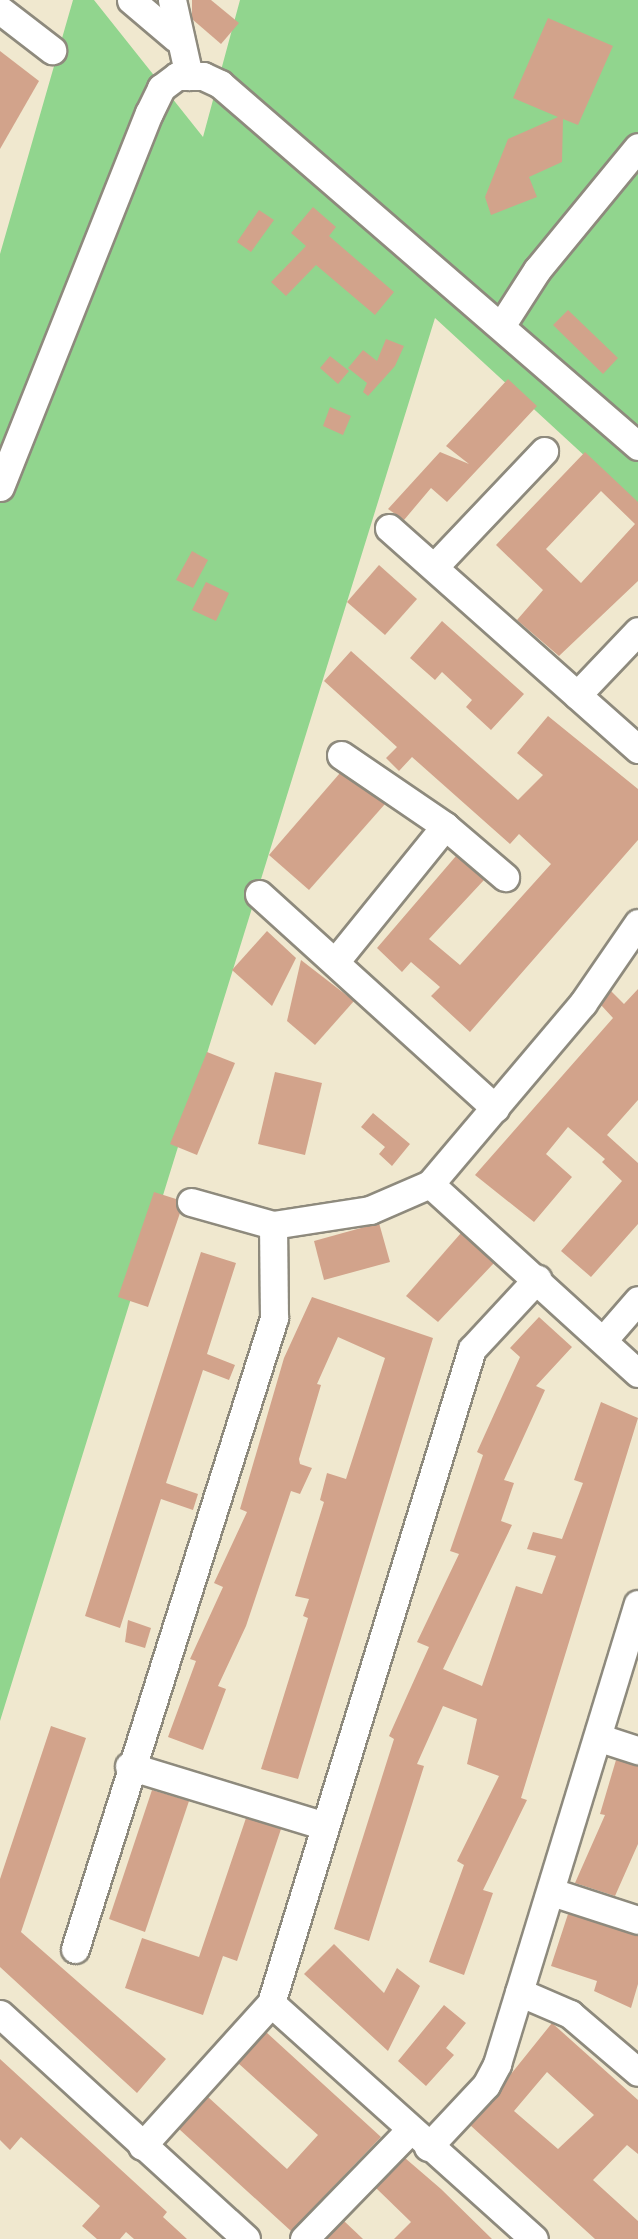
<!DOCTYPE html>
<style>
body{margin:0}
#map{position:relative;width:638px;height:2239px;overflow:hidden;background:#f0e8cf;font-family:Caveat,sans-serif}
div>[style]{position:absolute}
.green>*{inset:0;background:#91d58e}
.building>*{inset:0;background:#d2a38b}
.roads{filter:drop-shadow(2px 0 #8e8a7d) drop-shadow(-2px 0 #8e8a7d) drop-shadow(0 2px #8e8a7d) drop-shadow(0 -2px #8e8a7d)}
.minor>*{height:27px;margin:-13.5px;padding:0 13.5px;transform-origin:13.5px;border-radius:13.5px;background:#fff}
span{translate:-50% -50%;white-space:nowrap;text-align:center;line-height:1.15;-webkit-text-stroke:6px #f7f3e8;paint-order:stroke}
</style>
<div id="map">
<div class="green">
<i style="clip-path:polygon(73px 0,94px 0,203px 137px,240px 0,638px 0,638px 505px,435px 318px,0 1721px,0 254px)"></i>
</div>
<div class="building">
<i style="clip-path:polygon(192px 0,211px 0,239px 23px,221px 44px,192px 19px)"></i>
<i style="clip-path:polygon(548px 18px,613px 46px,578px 125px,563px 119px,562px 162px,529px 177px,537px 197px,491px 215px,485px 197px,508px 139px,558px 117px,513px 98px)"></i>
<i style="clip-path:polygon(0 51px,39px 81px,0 149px)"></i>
<i style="clip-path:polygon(313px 207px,336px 227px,329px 236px,394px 292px,375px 315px,316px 265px,286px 296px,271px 282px,306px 246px,291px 233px)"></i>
<i style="clip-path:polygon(259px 210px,274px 220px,251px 252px,237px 242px)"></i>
<i style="clip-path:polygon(568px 310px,618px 358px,603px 374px,553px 325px)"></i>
<i style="clip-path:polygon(386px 339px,404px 346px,395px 366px,368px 396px,363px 392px,367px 383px,348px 368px,363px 350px,377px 361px)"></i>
<i style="clip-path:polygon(330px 356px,349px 371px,338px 384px,320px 368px)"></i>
<i style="clip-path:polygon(508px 379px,537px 406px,447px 502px,431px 488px,404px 520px,388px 509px,440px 452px,469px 464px,446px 446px)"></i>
<i style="clip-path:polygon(330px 407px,351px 416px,343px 435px,323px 426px)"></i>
<i style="clip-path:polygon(evenodd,585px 452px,638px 502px,638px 581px,559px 656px,517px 620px,543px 590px,496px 545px,585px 452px,601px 491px,635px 524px,581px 583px,546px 549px,601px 491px)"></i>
<i style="clip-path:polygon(192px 551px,208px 560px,193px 588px,176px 580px)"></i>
<i style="clip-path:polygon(379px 565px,417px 599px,385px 635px,347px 602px)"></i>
<i style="clip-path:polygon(206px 582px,229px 593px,216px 621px,192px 610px)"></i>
<i style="clip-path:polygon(442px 621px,524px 694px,491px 730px,466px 707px,472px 700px,442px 672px,435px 680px,410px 658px)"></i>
<i style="clip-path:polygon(351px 651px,518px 800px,543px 775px,517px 753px,548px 716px,638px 789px,638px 840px,470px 1032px,431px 996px,440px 987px,411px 962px,402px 972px,377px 948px,456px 856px,484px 880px,429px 939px,460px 965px,551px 864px,519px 834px,510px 844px,412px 757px,399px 771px,386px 758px,397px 747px,324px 681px)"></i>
<i style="clip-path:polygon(340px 773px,385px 804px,309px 890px,269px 855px)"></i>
<i style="clip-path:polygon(267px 931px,296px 958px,272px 1006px,232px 970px)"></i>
<i style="clip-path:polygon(301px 960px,354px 1001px,315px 1045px,287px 1021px)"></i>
<i style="clip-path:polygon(638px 989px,638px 1100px,607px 1135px,638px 1163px,638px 1224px,591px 1277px,561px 1251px,622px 1181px,602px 1162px,605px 1159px,568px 1127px,546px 1154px,572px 1177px,534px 1222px,475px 1175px,613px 1018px,601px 1005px,611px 991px,624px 1004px)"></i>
<i style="clip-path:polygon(207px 1052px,235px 1063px,197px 1155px,170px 1144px)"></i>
<i style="clip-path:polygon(275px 1072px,322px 1083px,305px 1155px,258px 1144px)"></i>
<i style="clip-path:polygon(373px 1113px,410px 1144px,392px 1166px,379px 1154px,385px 1147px,361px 1127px)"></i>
<i style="clip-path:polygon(154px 1192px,176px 1199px,180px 1213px,148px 1307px,118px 1297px)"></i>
<i style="clip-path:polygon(379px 1223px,390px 1262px,324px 1280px,314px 1241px)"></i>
<i style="clip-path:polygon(461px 1233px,494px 1263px,438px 1322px,406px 1296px)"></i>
<i style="clip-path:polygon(201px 1252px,236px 1263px,207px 1354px,235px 1365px,229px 1380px,203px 1370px,166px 1483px,198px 1494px,193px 1510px,161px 1499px,120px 1628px,85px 1616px)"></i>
<i style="clip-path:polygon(312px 1297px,433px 1338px,298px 1779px,261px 1769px,308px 1618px,303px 1616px,309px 1599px,295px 1596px,324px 1502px,320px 1500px,327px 1473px,346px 1479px,385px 1358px,338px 1337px,317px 1384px,321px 1385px,299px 1459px,300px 1464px,312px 1468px,300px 1494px,291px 1491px,246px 1626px,218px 1686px,226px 1689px,203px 1750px,168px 1737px,196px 1661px,190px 1659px,223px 1587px,214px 1583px,247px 1512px,240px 1509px,284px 1358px)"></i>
<i style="clip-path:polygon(539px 1317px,572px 1347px,536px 1386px,545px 1390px,504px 1480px,514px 1483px,501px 1521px,512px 1525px,443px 1669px,482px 1686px,516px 1586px,542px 1594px,556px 1556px,527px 1549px,533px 1532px,562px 1539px,583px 1483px,574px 1480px,601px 1402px,638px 1418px,521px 1798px,527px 1800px,483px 1890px,493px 1893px,464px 1975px,429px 1962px,464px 1865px,457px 1861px,499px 1776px,467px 1764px,477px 1719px,443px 1706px,417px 1764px,424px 1766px,369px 1941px,334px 1929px,394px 1739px,389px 1736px,429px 1647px,417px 1642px,459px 1554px,450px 1551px,483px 1455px,477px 1452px,520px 1357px,510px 1348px)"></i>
<i style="clip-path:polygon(128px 1620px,151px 1628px,145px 1648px,125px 1642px)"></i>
<i style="clip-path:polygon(51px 1726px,86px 1738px,21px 1932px,166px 2059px,137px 2093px,0 1967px,0 1879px)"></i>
<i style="clip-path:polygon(616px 1760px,638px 1765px,638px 1844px,615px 1896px,575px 1883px,605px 1815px,600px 1814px)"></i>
<i style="clip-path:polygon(152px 1790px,189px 1801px,145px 1932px,109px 1919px)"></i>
<i style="clip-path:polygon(246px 1818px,281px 1829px,237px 1961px,223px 1956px,203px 2015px,125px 1988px,142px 1938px,199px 1957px)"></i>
<i style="clip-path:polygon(568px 1914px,638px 1935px,638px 1984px,631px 2008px,594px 1991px,597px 1981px,551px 1966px)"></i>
<i style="clip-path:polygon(334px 1944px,384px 1993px,397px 1968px,420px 1986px,388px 2051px,304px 1974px)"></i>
<i style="clip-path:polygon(444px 2005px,466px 2023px,446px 2048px,454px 2055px,426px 2086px,398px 2061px)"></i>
<i style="clip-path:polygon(evenodd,552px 2023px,638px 2100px,638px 2154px,627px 2145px,593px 2180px,638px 2221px,638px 2239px,595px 2239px,470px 2125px,552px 2023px,547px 2072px,594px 2115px,558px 2149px,514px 2111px,547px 2072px)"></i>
<i style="clip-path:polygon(266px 2032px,381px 2137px,291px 2231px,179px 2129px,208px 2097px,287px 2169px,318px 2135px,238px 2063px)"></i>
<i style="clip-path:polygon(0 2059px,167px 2212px,163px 2217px,187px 2239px,134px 2239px,126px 2232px,120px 2239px,97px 2239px,82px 2226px,100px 2206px,21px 2137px,10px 2150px,0 2140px)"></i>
<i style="clip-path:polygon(405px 2158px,441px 2189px,492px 2239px,394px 2239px,411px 2222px,376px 2188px)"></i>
<i style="clip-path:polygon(344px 2221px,363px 2239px,326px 2239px)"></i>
</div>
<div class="roads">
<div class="minor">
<i style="left:131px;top:0;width:59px;rotate:40.2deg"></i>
<i style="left:172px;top:0;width:78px;rotate:77.4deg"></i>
<i style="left:0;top:10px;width:66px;rotate:37.6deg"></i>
<i style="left:501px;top:326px;width:67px;rotate:-57.3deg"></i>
<i style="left:537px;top:270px;width:159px;rotate:-50.6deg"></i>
<i style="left:0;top:487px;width:403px;rotate:-68.3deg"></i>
<i style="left:149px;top:113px;width:28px;rotate:-64deg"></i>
<i style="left:161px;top:88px;width:20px;rotate:-37deg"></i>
<i style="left:177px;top:76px;width:26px"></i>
<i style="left:203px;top:76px;width:19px;rotate:25deg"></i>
<i style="left:220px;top:84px;width:553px;rotate:40.89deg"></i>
<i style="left:389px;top:528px;width:333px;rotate:41.6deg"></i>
<i style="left:434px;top:567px;width:160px;rotate:-46.5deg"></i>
<i style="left:577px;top:695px;width:88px;rotate:-46.4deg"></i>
<i style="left:341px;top:755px;width:126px;rotate:34.3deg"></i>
<i style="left:445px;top:826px;width:79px;rotate:40.4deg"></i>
<i style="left:259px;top:894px;width:319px;rotate:42.2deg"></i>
<i style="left:335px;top:962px;width:175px;rotate:-51deg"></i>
<i style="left:430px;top:1184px;width:281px;rotate:42.3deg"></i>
<i style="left:191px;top:1202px;width:85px;rotate:15.7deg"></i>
<i style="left:273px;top:1225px;width:98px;rotate:-8.8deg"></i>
<i style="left:370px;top:1210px;width:65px;rotate:-23.4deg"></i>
<i style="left:430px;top:1184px;width:237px;rotate:-49.8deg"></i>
<i style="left:583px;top:1003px;width:97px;rotate:-55.5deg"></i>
<i style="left:605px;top:1338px;width:50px;rotate:-49deg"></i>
<i style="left:600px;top:1738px;width:40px;rotate:18deg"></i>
<i style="left:129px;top:1766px;width:205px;rotate:17deg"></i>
<i style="left:552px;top:1892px;width:90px;rotate:18deg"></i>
<i style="left:75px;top:1949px;width:662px;rotate:-72.5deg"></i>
<i style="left:274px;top:1318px;width:93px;rotate:-90.6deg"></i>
<i style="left:519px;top:1992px;width:56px;rotate:23.3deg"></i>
<i style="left:570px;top:2014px;width:89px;rotate:40.5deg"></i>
<i style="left:271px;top:2003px;width:353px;rotate:41.9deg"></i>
<i style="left:0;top:2014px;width:333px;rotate:42.4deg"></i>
<i style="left:142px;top:2146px;width:193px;rotate:-47.9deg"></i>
<i style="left:271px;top:2003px;width:684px;rotate:-72.92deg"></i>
<i style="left:472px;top:1349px;width:96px;rotate:-47.1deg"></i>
<i style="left:428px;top:2147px;width:85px;rotate:-46.9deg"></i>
<i style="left:486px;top:2085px;width:24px;rotate:-62deg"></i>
<i style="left:497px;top:2064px;width:481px;rotate:-73deg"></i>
<i style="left:304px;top:2239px;width:152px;rotate:-45.8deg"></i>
</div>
</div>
</div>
